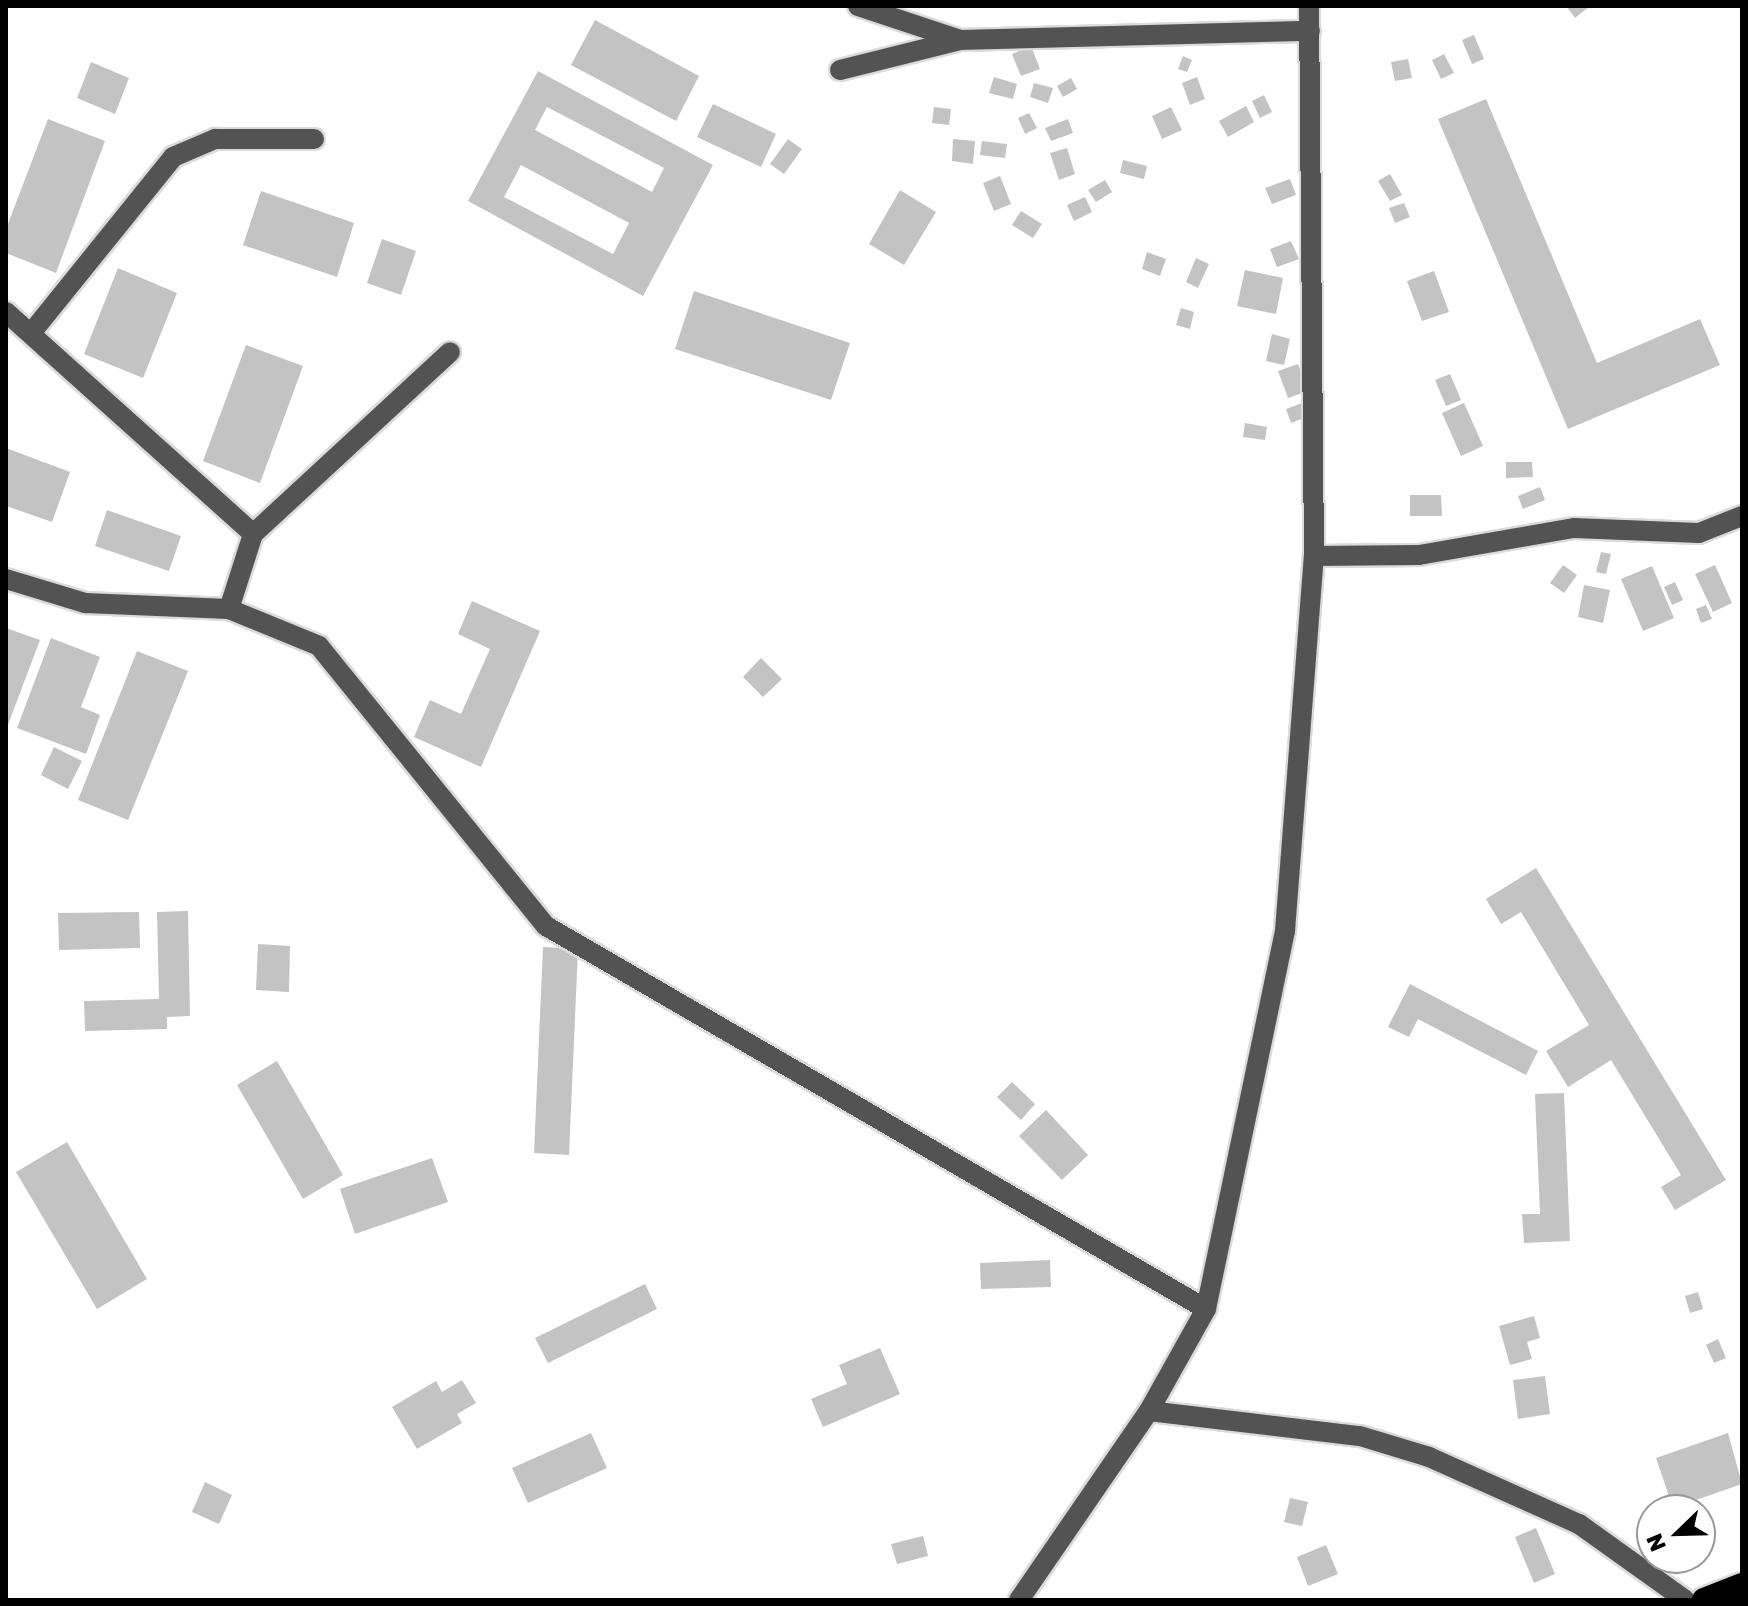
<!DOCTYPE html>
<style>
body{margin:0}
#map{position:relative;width:1748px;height:1606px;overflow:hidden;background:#fff;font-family:"Golos Text",sans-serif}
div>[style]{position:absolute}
.building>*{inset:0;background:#c3c3c3}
.roads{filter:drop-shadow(2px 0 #dbdbdb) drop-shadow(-2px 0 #dbdbdb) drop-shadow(0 2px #dbdbdb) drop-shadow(0 -2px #dbdbdb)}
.minor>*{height:20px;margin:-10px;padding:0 10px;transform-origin:10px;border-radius:10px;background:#535353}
.highway>*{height:24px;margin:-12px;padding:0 12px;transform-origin:12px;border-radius:12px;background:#000}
span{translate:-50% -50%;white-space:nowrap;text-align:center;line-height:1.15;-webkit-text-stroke:6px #fff;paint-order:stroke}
.frame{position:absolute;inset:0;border:8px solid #000;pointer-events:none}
.north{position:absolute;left:1636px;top:1494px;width:80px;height:80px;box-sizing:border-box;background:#fff;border:2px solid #999;border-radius:50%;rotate:247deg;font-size:22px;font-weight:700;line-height:32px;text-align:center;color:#000}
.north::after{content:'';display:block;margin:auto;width:28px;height:36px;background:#000;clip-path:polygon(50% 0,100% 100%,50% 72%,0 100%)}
</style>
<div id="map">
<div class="building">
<i style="clip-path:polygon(1566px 6px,1590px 6px,1575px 18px)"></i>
<i style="clip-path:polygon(595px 20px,699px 76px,676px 121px,571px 65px)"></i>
<i style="clip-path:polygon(1474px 35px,1484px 59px,1472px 64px,1462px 40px)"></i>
<i style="clip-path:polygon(1031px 46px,1040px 69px,1021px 76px,1012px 54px)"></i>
<i style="clip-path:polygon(1444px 54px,1454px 73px,1441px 79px,1432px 60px)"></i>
<i style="clip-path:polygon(1183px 56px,1192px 60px,1187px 72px,1178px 69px)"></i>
<i style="clip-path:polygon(1408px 59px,1412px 78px,1395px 81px,1391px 62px)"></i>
<i style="clip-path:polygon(91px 62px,129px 78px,115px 114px,77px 98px)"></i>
<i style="clip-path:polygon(evenodd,538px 71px,713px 165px,643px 296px,468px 201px,538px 71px,547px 107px,664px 168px,652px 192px,535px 130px,547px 107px,538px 71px,521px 165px,629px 223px,613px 254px,504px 197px,521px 165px)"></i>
<i style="clip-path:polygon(994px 77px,1017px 84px,1013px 99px,989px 93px)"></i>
<i style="clip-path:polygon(1197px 77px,1205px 99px,1190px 105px,1182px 83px)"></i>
<i style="clip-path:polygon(1071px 78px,1077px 89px,1063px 97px,1057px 86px)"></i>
<i style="clip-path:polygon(1034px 83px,1053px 88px,1048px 103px,1030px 97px)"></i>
<i style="clip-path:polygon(1264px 95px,1272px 112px,1260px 118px,1252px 101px)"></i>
<i style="clip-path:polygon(1486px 99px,1597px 363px,1700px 319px,1720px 365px,1568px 429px,1438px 119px)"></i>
<i style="clip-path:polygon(713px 104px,776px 134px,761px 167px,697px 137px)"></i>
<i style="clip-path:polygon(1246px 106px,1254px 122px,1228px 137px,1219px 121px)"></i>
<i style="clip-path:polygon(934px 107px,951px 109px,949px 125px,932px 123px)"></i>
<i style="clip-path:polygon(1171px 107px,1182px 130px,1162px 139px,1152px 116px)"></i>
<i style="clip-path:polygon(1029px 113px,1037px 128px,1025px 134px,1018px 118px)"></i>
<i style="clip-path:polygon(48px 119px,105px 141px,56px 273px,6px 253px,6px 229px)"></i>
<i style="clip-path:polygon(1068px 119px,1073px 133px,1051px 141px,1045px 128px)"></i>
<i style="clip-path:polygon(788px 139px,802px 149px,784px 174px,770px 164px)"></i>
<i style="clip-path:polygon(953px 139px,975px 141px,973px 164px,952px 161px)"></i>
<i style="clip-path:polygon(982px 141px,1007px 144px,1005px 158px,980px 155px)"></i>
<i style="clip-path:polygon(1067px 148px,1075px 174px,1059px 180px,1050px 153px)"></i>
<i style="clip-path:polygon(1123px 160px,1147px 166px,1144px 179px,1120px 173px)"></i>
<i style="clip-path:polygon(1390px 174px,1402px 195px,1390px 201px,1378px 181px)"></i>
<i style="clip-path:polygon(1000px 176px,1011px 204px,994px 211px,983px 183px)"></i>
<i style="clip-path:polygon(1290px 179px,1296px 195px,1272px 204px,1265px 188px)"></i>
<i style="clip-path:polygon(1105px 180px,1112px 192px,1096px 202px,1088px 190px)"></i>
<i style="clip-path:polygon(900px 190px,936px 212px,904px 265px,869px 244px)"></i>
<i style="clip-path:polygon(261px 191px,354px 223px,337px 277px,243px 245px)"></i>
<i style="clip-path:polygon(1085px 197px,1092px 212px,1074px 221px,1067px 205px)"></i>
<i style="clip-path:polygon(1404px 203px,1410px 217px,1395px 223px,1389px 208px)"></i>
<i style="clip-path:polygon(1021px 211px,1042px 224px,1033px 238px,1012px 225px)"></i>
<i style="clip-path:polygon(382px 239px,416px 251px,401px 295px,367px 283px)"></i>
<i style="clip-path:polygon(1291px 241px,1299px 259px,1277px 267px,1270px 249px)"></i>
<i style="clip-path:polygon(1147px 252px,1166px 259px,1160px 276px,1142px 269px)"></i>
<i style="clip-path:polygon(1196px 258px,1209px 264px,1198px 288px,1186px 282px)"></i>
<i style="clip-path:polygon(118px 268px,177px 293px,143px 378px,84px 354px)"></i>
<i style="clip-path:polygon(1245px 270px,1283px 278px,1276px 314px,1237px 306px)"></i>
<i style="clip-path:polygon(1434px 271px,1449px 312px,1422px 321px,1407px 281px)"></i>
<i style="clip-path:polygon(694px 291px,850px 343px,831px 400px,675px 349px)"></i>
<i style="clip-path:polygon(1181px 308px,1194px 312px,1190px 329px,1176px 325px)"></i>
<i style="clip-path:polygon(1272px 334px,1290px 339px,1284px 365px,1266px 361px)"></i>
<i style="clip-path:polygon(246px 345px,303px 366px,260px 483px,203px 461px)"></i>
<i style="clip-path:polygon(1298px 364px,1308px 391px,1288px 398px,1278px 371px)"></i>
<i style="clip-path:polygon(1450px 374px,1461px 400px,1446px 406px,1435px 380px)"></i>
<i style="clip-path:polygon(1302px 403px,1307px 417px,1291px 423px,1286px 409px)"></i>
<i style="clip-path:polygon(1464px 403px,1483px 446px,1461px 456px,1442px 413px)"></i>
<i style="clip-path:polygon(1245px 423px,1267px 427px,1265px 440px,1243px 437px)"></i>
<i style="clip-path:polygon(6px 448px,70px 472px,52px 522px,6px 506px)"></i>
<i style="clip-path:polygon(1506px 462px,1532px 462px,1533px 477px,1506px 478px)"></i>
<i style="clip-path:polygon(1540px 487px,1545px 500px,1523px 509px,1518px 496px)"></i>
<i style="clip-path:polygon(1410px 495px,1441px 495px,1442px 516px,1410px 516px)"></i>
<i style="clip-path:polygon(107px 510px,181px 536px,169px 571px,95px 546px)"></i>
<i style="clip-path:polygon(1601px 552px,1611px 554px,1606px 574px,1596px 572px)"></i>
<i style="clip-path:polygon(1563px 565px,1577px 575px,1564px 593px,1550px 583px)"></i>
<i style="clip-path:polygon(1715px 565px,1732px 603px,1713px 612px,1695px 574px)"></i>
<i style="clip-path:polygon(1652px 566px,1674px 618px,1643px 631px,1621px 579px)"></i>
<i style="clip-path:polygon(1675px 582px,1683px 600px,1672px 605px,1664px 587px)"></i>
<i style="clip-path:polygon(1584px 585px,1610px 590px,1603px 623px,1578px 617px)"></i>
<i style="clip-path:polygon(472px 601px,540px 631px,481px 767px,414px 737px,430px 700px,461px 714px,490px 649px,458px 634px)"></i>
<i style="clip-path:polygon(1706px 605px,1712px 619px,1701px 623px,1696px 609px)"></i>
<i style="clip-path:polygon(6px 628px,40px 640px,6px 730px)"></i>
<i style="clip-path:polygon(51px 638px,100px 657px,81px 707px,100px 715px,86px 754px,17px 728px)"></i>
<i style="clip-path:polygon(137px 651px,188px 671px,128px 820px,78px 800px)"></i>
<i style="clip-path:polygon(761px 658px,782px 679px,763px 697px,743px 677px)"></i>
<i style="clip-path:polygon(54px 747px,82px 761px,68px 789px,41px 775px)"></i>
<i style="clip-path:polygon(1536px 868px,1726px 1180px,1675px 1210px,1661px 1187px,1681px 1175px,1611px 1060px,1568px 1087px,1546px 1051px,1589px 1025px,1521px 912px,1501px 924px,1486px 899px)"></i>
<i style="clip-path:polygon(188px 911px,190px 1016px,167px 1017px,167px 1029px,85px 1031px,84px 1001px,159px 999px,157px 912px)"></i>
<i style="clip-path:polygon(139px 912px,140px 948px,59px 950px,58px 913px)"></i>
<i style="clip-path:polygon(258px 944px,290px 946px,289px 992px,256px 990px)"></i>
<i style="clip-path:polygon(543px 947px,578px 949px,569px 1155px,534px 1153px)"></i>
<i style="clip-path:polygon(1410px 984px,1538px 1051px,1526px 1075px,1418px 1019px,1409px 1037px,1388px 1027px)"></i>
<i style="clip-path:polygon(277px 1061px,343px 1175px,303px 1199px,237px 1085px)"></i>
<i style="clip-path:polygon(1012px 1082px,1035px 1104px,1021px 1120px,997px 1097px)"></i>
<i style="clip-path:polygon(1564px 1093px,1570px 1241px,1524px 1243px,1522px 1214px,1540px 1214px,1535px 1094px)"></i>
<i style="clip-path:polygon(1046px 1110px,1088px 1155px,1062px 1180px,1019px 1136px)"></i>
<i style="clip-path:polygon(67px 1142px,147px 1279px,97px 1309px,16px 1172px)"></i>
<i style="clip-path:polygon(432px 1158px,448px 1202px,355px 1234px,340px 1189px)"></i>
<i style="clip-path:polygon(1050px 1260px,1051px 1287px,981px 1289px,980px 1263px)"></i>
<i style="clip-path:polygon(645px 1284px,657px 1309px,548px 1363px,535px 1338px)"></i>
<i style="clip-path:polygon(1698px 1292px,1703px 1309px,1690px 1313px,1685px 1296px)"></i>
<i style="clip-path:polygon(1534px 1316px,1540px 1338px,1527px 1342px,1532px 1359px,1510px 1365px,1499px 1326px)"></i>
<i style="clip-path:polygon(1718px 1339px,1726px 1358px,1714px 1363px,1706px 1345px)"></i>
<i style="clip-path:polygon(880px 1348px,900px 1394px,823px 1427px,811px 1399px,847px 1384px,839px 1365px)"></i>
<i style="clip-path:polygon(1545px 1376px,1550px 1414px,1518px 1419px,1513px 1380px)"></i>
<i style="clip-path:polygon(462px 1380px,476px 1403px,457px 1414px,462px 1423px,417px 1449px,392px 1407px,436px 1381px,442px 1392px)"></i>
<i style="clip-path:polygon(591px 1433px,607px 1468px,528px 1503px,512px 1468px)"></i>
<i style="clip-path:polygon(1728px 1433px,1742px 1484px,1673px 1508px,1656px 1458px)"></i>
<i style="clip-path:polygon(205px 1482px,232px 1495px,219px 1524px,192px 1512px)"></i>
<i style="clip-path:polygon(1290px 1498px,1308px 1502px,1302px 1526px,1284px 1522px)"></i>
<i style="clip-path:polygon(1536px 1528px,1555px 1574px,1534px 1583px,1515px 1537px)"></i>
<i style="clip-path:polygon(923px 1536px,928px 1556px,897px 1564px,891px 1544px)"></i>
<i style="clip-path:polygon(1326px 1545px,1338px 1574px,1308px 1586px,1297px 1557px)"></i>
</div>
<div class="roads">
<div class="minor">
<i style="left:858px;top:6px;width:108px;rotate:18.4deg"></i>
<i style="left:840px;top:70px;width:124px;rotate:-14deg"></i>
<i style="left:960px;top:40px;width:350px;rotate:-1.5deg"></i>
<i style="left:6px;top:312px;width:332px;rotate:41.9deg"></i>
<i style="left:253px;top:534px;width:79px;rotate:107.7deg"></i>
<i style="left:32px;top:332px;width:225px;rotate:-51.1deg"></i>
<i style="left:173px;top:157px;width:46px;rotate:-23.2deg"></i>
<i style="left:215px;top:139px;width:99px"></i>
<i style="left:253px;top:534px;width:268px;rotate:-42.7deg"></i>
<i style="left:1314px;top:556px;width:105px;rotate:-0.5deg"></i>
<i style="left:1419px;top:555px;width:157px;rotate:-9.9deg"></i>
<i style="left:1574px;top:528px;width:125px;rotate:2.3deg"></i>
<i style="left:1699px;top:533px;width:46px;rotate:-21.6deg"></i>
<i style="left:6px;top:579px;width:83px;rotate:16.9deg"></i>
<i style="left:85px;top:603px;width:144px;rotate:2.4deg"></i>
<i style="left:229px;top:609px;width:97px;rotate:22.3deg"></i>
<i style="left:319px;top:646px;width:360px;rotate:51deg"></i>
<i style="left:546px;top:926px;width:763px;rotate:30.13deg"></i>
<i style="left:1149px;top:1411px;width:212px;rotate:6.8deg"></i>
<i style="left:1360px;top:1436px;width:72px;rotate:16.9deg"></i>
<i style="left:1429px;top:1457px;width:164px;rotate:24.1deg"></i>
<i style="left:1579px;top:1524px;width:130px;rotate:35.6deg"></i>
<i style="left:1019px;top:1600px;width:229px;rotate:-55.5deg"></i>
<i style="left:1149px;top:1411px;width:117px;rotate:-60.8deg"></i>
<i style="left:1206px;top:1309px;width:386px;rotate:-78.2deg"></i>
<i style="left:1285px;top:931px;width:376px;rotate:-85.6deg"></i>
<i style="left:1314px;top:556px;width:550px;rotate:-90.52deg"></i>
</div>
<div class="highway">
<i style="left:1704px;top:1600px;width:41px;rotate:-21.5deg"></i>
</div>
</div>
<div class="frame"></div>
<div class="north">N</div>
</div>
